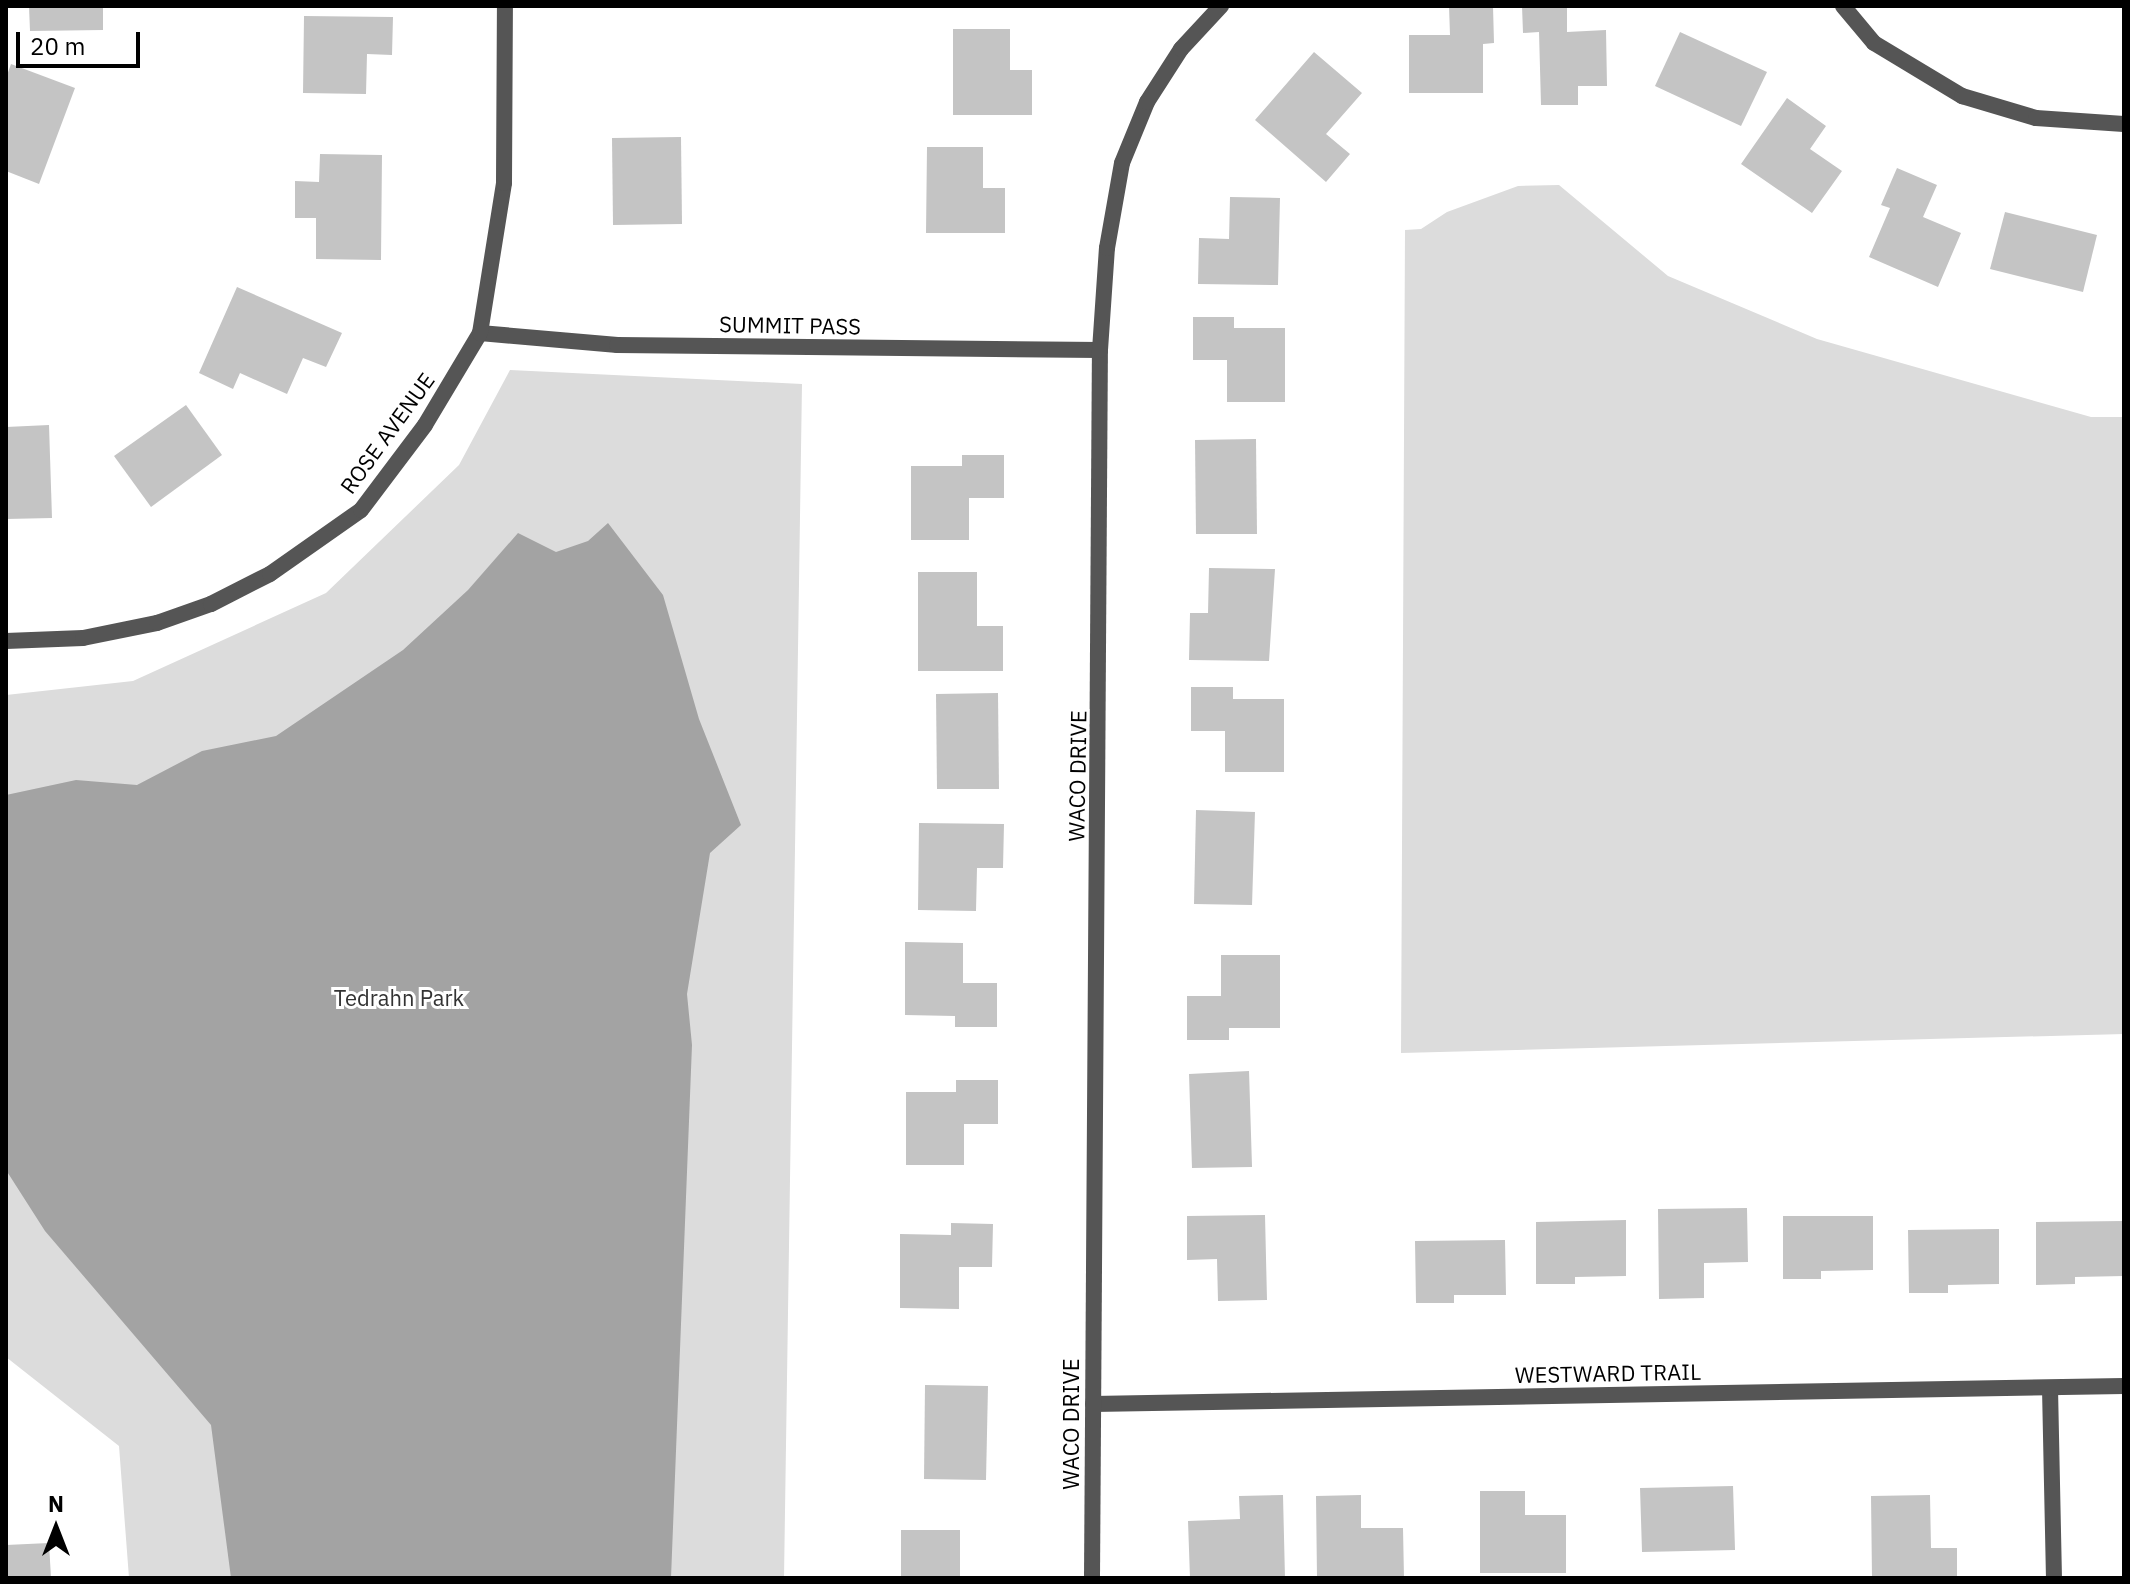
<!DOCTYPE html>
<style>
body{margin:0}
#map{position:relative;width:2130px;height:1584px;overflow:hidden;background:#fff;font-family:"IBM Plex Sans",sans-serif}
div>[style]{position:absolute}
.green>*{inset:0;background:#dcdcdc}
.water>*{inset:0;background:#a3a3a3}
.building>*{inset:0;background:#c4c4c4}
.street>*{height:16px;margin:-8px;padding:0 8px;transform-origin:8px;border-radius:8px;background:#555}
span{translate:-50% -50%;white-space:nowrap;text-align:center;line-height:1.15;-webkit-text-stroke:6px #fff;paint-order:stroke}
.street-label{font-size:22px;color:#000}
.park-label{font-size:22px;color:#333}
.frame{position:absolute;inset:0;border:8px solid #000;pointer-events:none}
.north{position:absolute;left:16px;top:1488px;width:80px;height:80px;-webkit-text-stroke:6px #fff;paint-order:stroke;rotate:0deg;font-size:22px;font-weight:700;line-height:32px;text-align:center;color:#000}
.north::after{content:'';display:block;margin:auto;width:28px;height:36px;background:#000;clip-path:polygon(50% 0,100% 100%,50% 72%,0 100%)}
.scale{position:absolute;left:16px;top:32px;width:124px;height:36px;box-sizing:border-box;border:4px solid #000;border-top:0;padding-left:10px;font-size:24px;line-height:28px;white-space:nowrap;color:#000;-webkit-text-stroke:6px #fff;paint-order:stroke}
</style>
<div id="map">
<div class="green">
<i style="clip-path:polygon(1559px 185px,1668px 276px,1817px 339px,2091px 417px,2124px 417px,2124px 1034px,1401px 1053px,1405px 230px,1421px 229px,1447px 212px,1518px 186px)"></i>
<i style="clip-path:polygon(510px 370px,802px 384px,784px 1578px,129px 1578px,119px 1446px,6px 1357px,6px 695px,133px 681px,326px 593px,459px 465px)"></i>
</div>
<div class="water">
<i style="clip-path:polygon(608px 523px,663px 595px,699px 719px,741px 825px,710px 853px,687px 994px,692px 1045px,671px 1578px,231px 1578px,211px 1425px,45px 1231px,6px 1170px,6px 795px,76px 780px,137px 785px,202px 751px,276px 736px,403px 650px,468px 590px,518px 533px,556px 552px,588px 541px)"></i>
</div>
<div class="building">
<i style="clip-path:polygon(29px 6px,103px 6px,103px 30px,30px 31px)"></i>
<i style="clip-path:polygon(1449px 6px,1493px 6px,1494px 43px,1483px 44px,1483px 93px,1409px 93px,1409px 35px,1450px 35px)"></i>
<i style="clip-path:polygon(1522px 6px,1567px 6px,1567px 32px,1606px 30px,1607px 86px,1578px 86px,1578px 105px,1541px 105px,1539px 32px,1523px 33px)"></i>
<i style="clip-path:polygon(304px 16px,393px 17px,392px 55px,367px 54px,366px 94px,303px 93px)"></i>
<i style="clip-path:polygon(953px 29px,1010px 29px,1010px 70px,1032px 70px,1032px 115px,953px 115px)"></i>
<i style="clip-path:polygon(1680px 32px,1767px 72px,1741px 126px,1655px 86px)"></i>
<i style="clip-path:polygon(1314px 52px,1362px 93px,1326px 134px,1350px 154px,1326px 182px,1255px 120px)"></i>
<i style="clip-path:polygon(11px 64px,75px 88px,39px 184px,6px 171px,6px 78px)"></i>
<i style="clip-path:polygon(1787px 98px,1826px 126px,1810px 149px,1842px 171px,1812px 213px,1741px 164px)"></i>
<i style="clip-path:polygon(681px 137px,682px 224px,613px 225px,612px 138px)"></i>
<i style="clip-path:polygon(927px 147px,983px 147px,983px 188px,1005px 188px,1005px 233px,926px 233px)"></i>
<i style="clip-path:polygon(320px 154px,382px 155px,381px 260px,316px 259px,316px 218px,295px 218px,295px 181px,319px 182px)"></i>
<i style="clip-path:polygon(1897px 168px,1937px 185px,1923px 217px,1961px 233px,1938px 287px,1869px 257px,1890px 208px,1881px 205px)"></i>
<i style="clip-path:polygon(1230px 197px,1280px 198px,1278px 285px,1198px 284px,1199px 238px,1229px 239px)"></i>
<i style="clip-path:polygon(2005px 212px,2097px 235px,2083px 292px,1990px 269px)"></i>
<i style="clip-path:polygon(237px 287px,342px 333px,326px 367px,303px 358px,287px 394px,240px 373px,233px 389px,199px 373px)"></i>
<i style="clip-path:polygon(1193px 317px,1234px 317px,1234px 328px,1285px 328px,1285px 402px,1227px 402px,1227px 360px,1193px 360px)"></i>
<i style="clip-path:polygon(186px 405px,222px 455px,151px 507px,114px 456px)"></i>
<i style="clip-path:polygon(49px 425px,52px 518px,6px 519px,6px 427px)"></i>
<i style="clip-path:polygon(1256px 439px,1257px 534px,1196px 534px,1195px 440px)"></i>
<i style="clip-path:polygon(962px 455px,1004px 455px,1004px 498px,969px 498px,969px 540px,911px 540px,911px 466px,962px 466px)"></i>
<i style="clip-path:polygon(1209px 568px,1275px 569px,1269px 661px,1189px 660px,1190px 613px,1208px 613px)"></i>
<i style="clip-path:polygon(918px 572px,977px 572px,977px 626px,1003px 626px,1003px 671px,918px 671px)"></i>
<i style="clip-path:polygon(1191px 687px,1233px 687px,1233px 699px,1284px 699px,1284px 772px,1225px 772px,1225px 731px,1191px 731px)"></i>
<i style="clip-path:polygon(998px 693px,999px 789px,937px 789px,936px 694px)"></i>
<i style="clip-path:polygon(1196px 810px,1255px 812px,1252px 905px,1194px 904px)"></i>
<i style="clip-path:polygon(919px 823px,1004px 824px,1003px 868px,977px 868px,976px 911px,918px 910px)"></i>
<i style="clip-path:polygon(905px 942px,963px 943px,963px 983px,997px 983px,997px 1027px,955px 1027px,955px 1016px,905px 1015px)"></i>
<i style="clip-path:polygon(1221px 955px,1280px 955px,1280px 1028px,1229px 1028px,1229px 1040px,1187px 1040px,1187px 996px,1221px 996px)"></i>
<i style="clip-path:polygon(1249px 1071px,1252px 1167px,1192px 1168px,1189px 1074px)"></i>
<i style="clip-path:polygon(956px 1080px,998px 1080px,998px 1124px,964px 1124px,964px 1165px,906px 1165px,906px 1092px,956px 1092px)"></i>
<i style="clip-path:polygon(1747px 1208px,1748px 1262px,1704px 1263px,1704px 1298px,1659px 1299px,1658px 1209px)"></i>
<i style="clip-path:polygon(1265px 1215px,1267px 1300px,1218px 1301px,1217px 1259px,1187px 1260px,1187px 1216px)"></i>
<i style="clip-path:polygon(1783px 1216px,1873px 1216px,1873px 1270px,1821px 1271px,1821px 1279px,1783px 1279px)"></i>
<i style="clip-path:polygon(1626px 1220px,1626px 1276px,1575px 1277px,1575px 1284px,1536px 1284px,1536px 1222px)"></i>
<i style="clip-path:polygon(2124px 1221px,2124px 1276px,2075px 1277px,2075px 1284px,2036px 1285px,2036px 1222px)"></i>
<i style="clip-path:polygon(951px 1223px,993px 1224px,992px 1267px,959px 1267px,959px 1309px,900px 1308px,900px 1234px,951px 1235px)"></i>
<i style="clip-path:polygon(1999px 1229px,1999px 1284px,1948px 1285px,1948px 1293px,1909px 1293px,1908px 1230px)"></i>
<i style="clip-path:polygon(1505px 1240px,1506px 1295px,1454px 1295px,1454px 1303px,1416px 1303px,1415px 1241px)"></i>
<i style="clip-path:polygon(925px 1385px,988px 1386px,986px 1480px,924px 1479px)"></i>
<i style="clip-path:polygon(1733px 1486px,1735px 1550px,1642px 1552px,1640px 1488px)"></i>
<i style="clip-path:polygon(1480px 1491px,1525px 1491px,1525px 1515px,1566px 1515px,1566px 1573px,1480px 1573px)"></i>
<i style="clip-path:polygon(1283px 1495px,1285px 1578px,1190px 1578px,1188px 1521px,1240px 1519px,1239px 1496px)"></i>
<i style="clip-path:polygon(1361px 1495px,1361px 1528px,1403px 1528px,1404px 1578px,1317px 1578px,1316px 1496px)"></i>
<i style="clip-path:polygon(1930px 1495px,1931px 1548px,1957px 1548px,1957px 1578px,1872px 1578px,1871px 1496px)"></i>
<i style="clip-path:polygon(901px 1530px,960px 1530px,960px 1578px,901px 1578px)"></i>
<i style="clip-path:polygon(49px 1543px,51px 1578px,6px 1578px,6px 1545px)"></i>
</div>
<div class="street">
<i style="left:1843px;top:6px;width:48px;rotate:50deg"></i>
<i style="left:1874px;top:43px;width:103px;rotate:31.1deg"></i>
<i style="left:1962px;top:96px;width:77px;rotate:16.6deg"></i>
<i style="left:2036px;top:118px;width:88px;rotate:3.9deg"></i>
<i style="left:480px;top:333px;width:138px;rotate:5deg"></i>
<i style="left:617px;top:345px;width:483px;rotate:0.6deg"></i>
<i style="left:6px;top:641px;width:77px;rotate:-2.2deg"></i>
<i style="left:83px;top:638px;width:76px;rotate:-11.5deg"></i>
<i style="left:157px;top:623px;width:57px;rotate:-19.4deg"></i>
<i style="left:211px;top:604px;width:66px;rotate:-27deg"></i>
<i style="left:270px;top:574px;width:111px;rotate:-35.1deg"></i>
<i style="left:361px;top:510px;width:106px;rotate:-53deg"></i>
<i style="left:425px;top:425px;width:107px;rotate:-59.1deg"></i>
<i style="left:480px;top:333px;width:152px;rotate:-80.9deg"></i>
<i style="left:504px;top:183px;width:177px;rotate:-89.7deg"></i>
<i style="left:2050px;top:1388px;width:190px;rotate:88.8deg"></i>
<i style="left:1093px;top:1404px;width:1031px;rotate:-1deg"></i>
<i style="left:1092px;top:1578px;width:1228px;rotate:-89.63deg"></i>
<i style="left:1100px;top:350px;width:102px;rotate:-86.1deg"></i>
<i style="left:1107px;top:248px;width:86px;rotate:-80deg"></i>
<i style="left:1122px;top:163px;width:66px;rotate:-67.7deg"></i>
<i style="left:1147px;top:102px;width:63px;rotate:-57.3deg"></i>
<i style="left:1181px;top:49px;width:59px;rotate:-47.1deg"></i>
</div>
<div class="street-label">
<span style="left:790px;top:325px;rotate:1deg">SUMMIT PASS</span>
<span style="left:387px;top:433px;rotate:-54deg">ROSE AVENUE</span>
<span style="left:1077px;top:776px;rotate:-89deg">WACO DRIVE</span>
<span style="left:1608px;top:1373px;rotate:-1deg">WESTWARD TRAIL</span>
<span style="left:1071px;top:1424px;rotate:-90deg">WACO DRIVE</span>
</div>
<div class="park-label">
<span style="left:399px;top:998px">Tedrahn Park</span>
</div>
<div class="frame"></div>
<div class="north">N</div>
<div class="scale">20 m</div>
</div>
